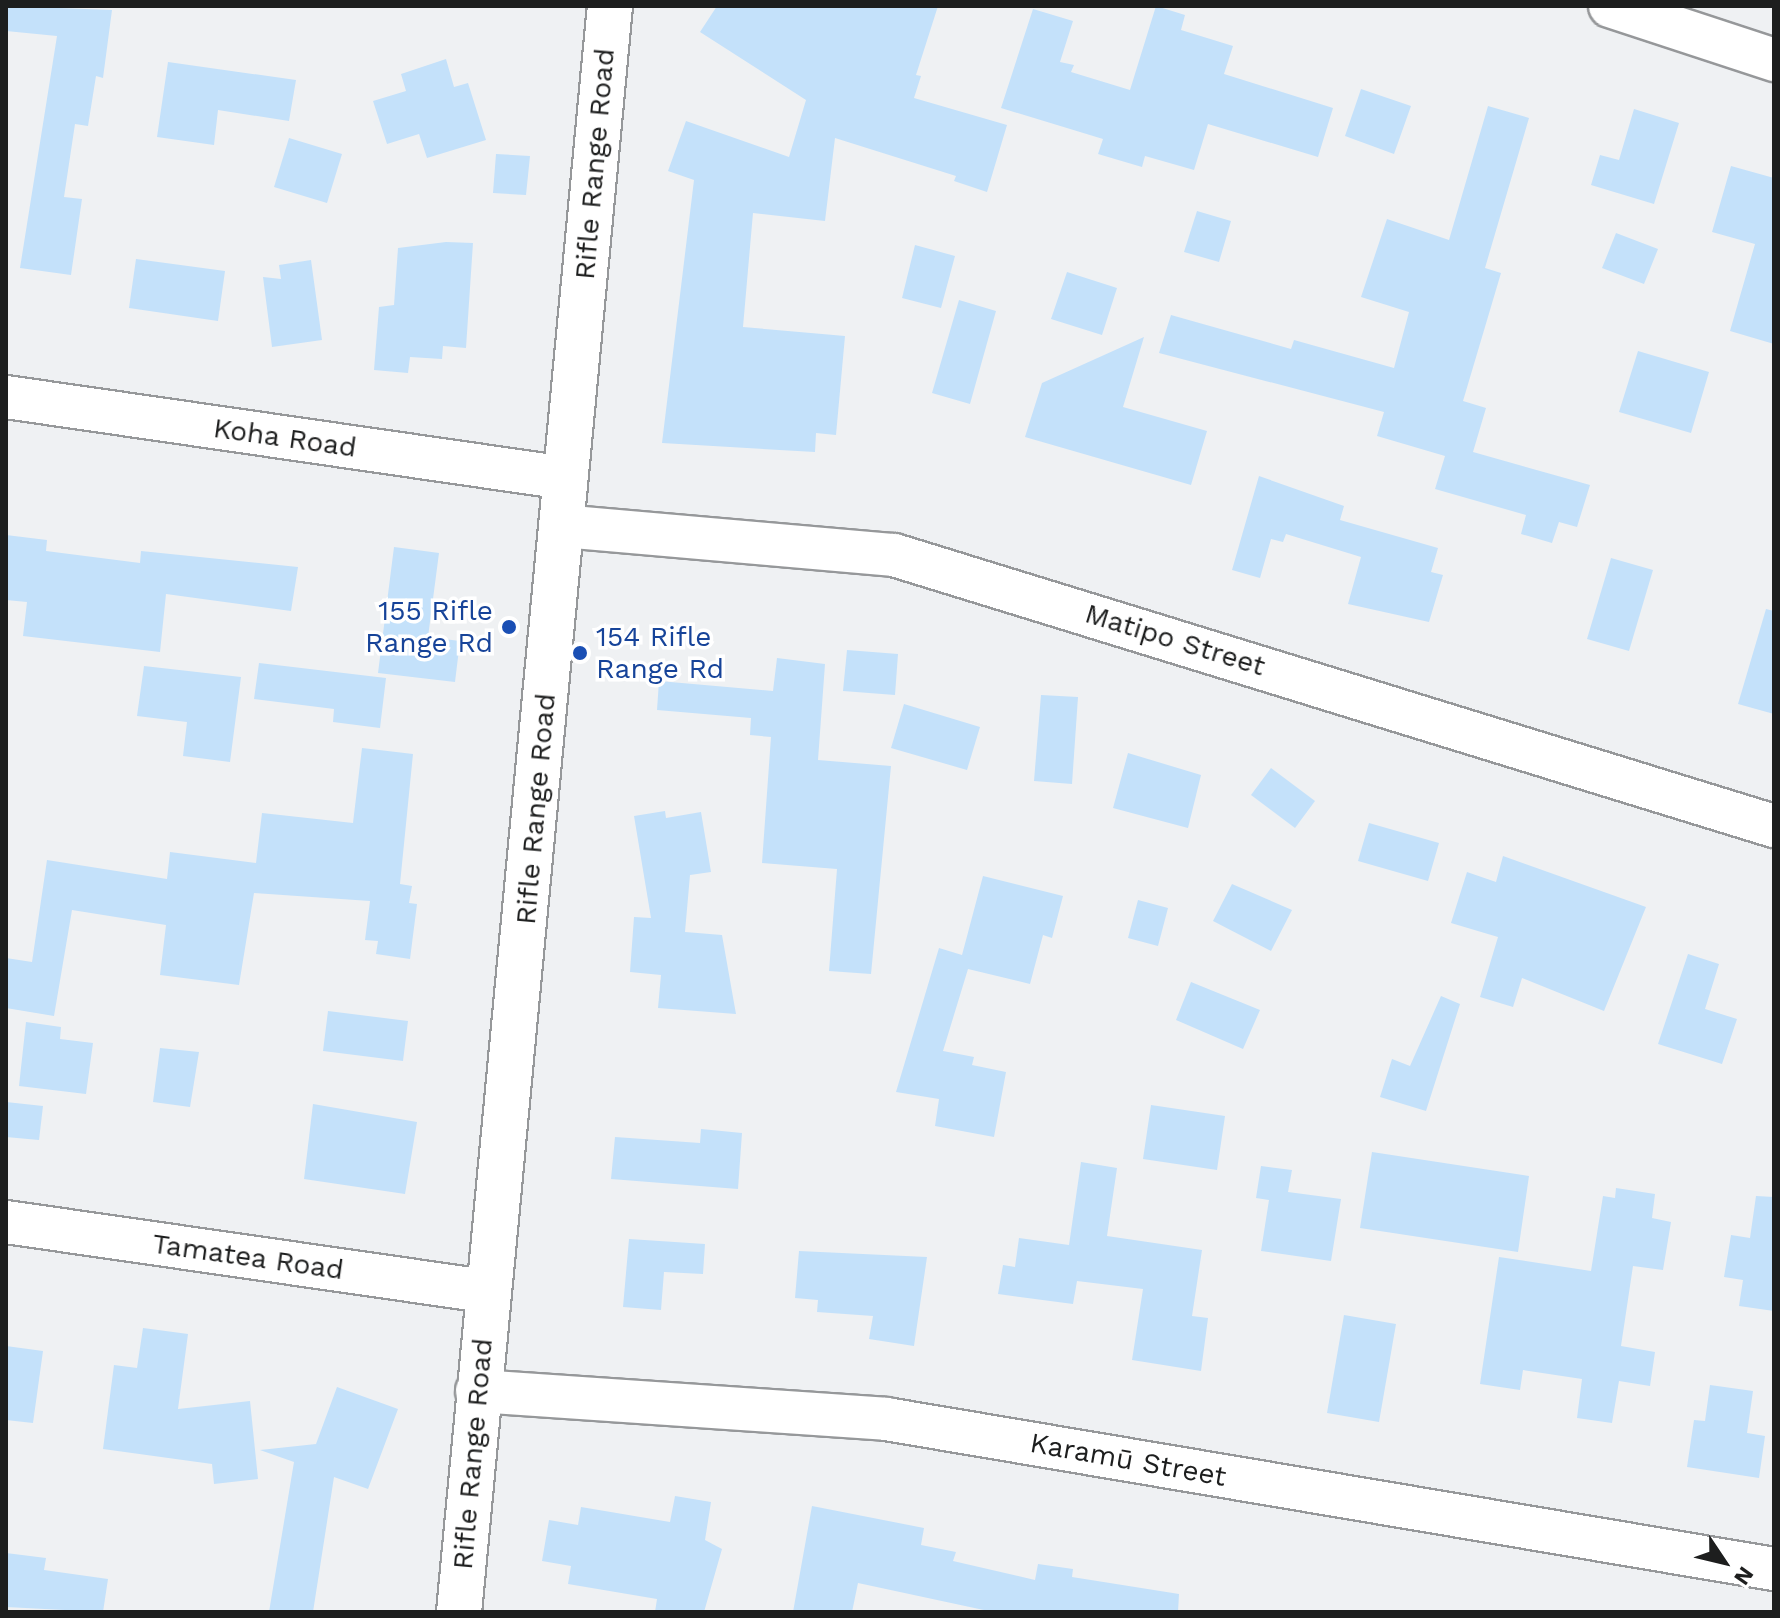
<!DOCTYPE html>
<meta charset="utf-8">
<style>
body{margin:0}
#map{position:relative;width:1780px;height:1618px;overflow:hidden;background:#eff1f3;font-family:"Work Sans",sans-serif}
div>[style]{position:absolute}
.building>*{inset:0;background:#c4e1fa}
.roads{filter:drop-shadow(2px 0 #96989a) drop-shadow(-2px 0 #96989a) drop-shadow(0 2px #96989a) drop-shadow(0 -2px #96989a)}
.minor>*{height:42px;margin:-21px;padding:0 21px;transform-origin:21px;border-radius:21px;background:#fff}
.tertiary>*{height:44px;margin:-22px;padding:0 22px;transform-origin:22px;border-radius:22px;background:#fff}
.dots>*{width:22px;height:22px;translate:-50% -50%;box-sizing:border-box;border:4px solid #fff;border-radius:50%}
span{translate:-50% -50%;white-space:nowrap;text-align:center;line-height:1.15;-webkit-text-stroke:7px #fff;paint-order:stroke}
.street-label{font-size:28px;color:#1d1e1e}
.transit-label{font-size:28px;color:#164399}
.right{translate:-100% -50%;text-align:right}
.left{translate:0 -50%;text-align:left}
.frame{position:absolute;inset:0;border:8px solid #1d1e1e;pointer-events:none}
.north{position:absolute;left:1684px;top:1522px;width:80px;height:80px;-webkit-text-stroke:6px #fff;paint-order:stroke;rotate:125deg;font-size:22px;font-weight:700;line-height:32px;text-align:center;color:#1d1e1e}
.north::after{content:'';display:block;margin:auto;width:28px;height:36px;background:#1d1e1e;clip-path:polygon(50% 0,100% 100%,50% 72%,0 100%)}
</style>
<div id="map">
<div class="building">
<i style="clip-path:polygon(6px 6px,112px 10px,103px 78px,96px 76px,88px 126px,75px 124px,64px 197px,82px 199px,71px 275px,20px 268px,57px 36px,6px 31px)"></i>
<i style="clip-path:polygon(717px 6px,938px 6px,916px 75px,921px 76px,914px 98px,1007px 125px,987px 192px,954px 181px,956px 176px,835px 138px,825px 221px,753px 213px,743px 327px,845px 336px,836px 435px,816px 433px,815px 452px,662px 443px,694px 180px,668px 171px,686px 121px,789px 157px,806px 100px,700px 32px)"></i>
<i style="clip-path:polygon(1156px 6px,1185px 15px,1181px 30px,1233px 46px,1224px 74px,1333px 108px,1318px 157px,1208px 124px,1194px 170px,1145px 156px,1142px 167px,1098px 154px,1103px 139px,1001px 108px,1033px 9px,1073px 21px,1060px 62px,1074px 65px,1071px 72px,1130px 90px)"></i>
<i style="clip-path:polygon(446px 59px,454px 87px,468px 83px,486px 140px,427px 158px,419px 134px,387px 144px,373px 101px,406px 91px,401px 74px)"></i>
<i style="clip-path:polygon(168px 62px,296px 80px,289px 121px,218px 110px,214px 145px,157px 137px)"></i>
<i style="clip-path:polygon(1361px 89px,1411px 106px,1394px 154px,1345px 136px)"></i>
<i style="clip-path:polygon(1488px 106px,1529px 118px,1485px 268px,1501px 273px,1463px 401px,1486px 408px,1473px 452px,1590px 485px,1577px 527px,1559px 522px,1552px 543px,1521px 534px,1526px 515px,1435px 489px,1445px 456px,1377px 436px,1384px 412px,1159px 353px,1171px 315px,1291px 349px,1294px 340px,1394px 368px,1409px 312px,1361px 297px,1387px 219px,1449px 240px)"></i>
<i style="clip-path:polygon(1634px 109px,1679px 123px,1654px 204px,1591px 185px,1600px 155px,1619px 160px)"></i>
<i style="clip-path:polygon(289px 138px,342px 154px,327px 203px,274px 187px)"></i>
<i style="clip-path:polygon(496px 154px,530px 156px,526px 195px,493px 193px)"></i>
<i style="clip-path:polygon(1731px 166px,1774px 178px,1774px 344px,1730px 331px,1755px 244px,1712px 232px)"></i>
<i style="clip-path:polygon(1197px 211px,1231px 221px,1219px 262px,1184px 252px)"></i>
<i style="clip-path:polygon(1616px 233px,1658px 249px,1644px 284px,1602px 268px)"></i>
<i style="clip-path:polygon(446px 242px,473px 243px,466px 348px,443px 346px,442px 359px,410px 357px,408px 373px,374px 370px,379px 307px,394px 305px,398px 248px)"></i>
<i style="clip-path:polygon(915px 245px,955px 256px,941px 308px,902px 298px)"></i>
<i style="clip-path:polygon(136px 259px,225px 271px,218px 321px,129px 308px)"></i>
<i style="clip-path:polygon(311px 260px,322px 340px,272px 347px,263px 277px,281px 279px,279px 265px)"></i>
<i style="clip-path:polygon(1067px 272px,1117px 288px,1102px 335px,1051px 319px)"></i>
<i style="clip-path:polygon(959px 300px,996px 311px,970px 404px,932px 393px)"></i>
<i style="clip-path:polygon(1144px 337px,1123px 407px,1207px 431px,1191px 485px,1025px 437px,1042px 383px)"></i>
<i style="clip-path:polygon(1638px 351px,1709px 372px,1691px 433px,1619px 412px)"></i>
<i style="clip-path:polygon(1259px 476px,1344px 506px,1340px 520px,1438px 548px,1431px 572px,1443px 575px,1429px 622px,1348px 604px,1361px 557px,1286px 534px,1283px 542px,1271px 539px,1260px 578px,1232px 570px)"></i>
<i style="clip-path:polygon(6px 535px,47px 540px,46px 551px,140px 563px,141px 551px,298px 567px,291px 611px,166px 594px,160px 652px,23px 636px,27px 602px,6px 600px)"></i>
<i style="clip-path:polygon(394px 547px,439px 553px,428px 637px,460px 641px,455px 682px,378px 673px)"></i>
<i style="clip-path:polygon(1611px 558px,1653px 570px,1629px 651px,1587px 639px)"></i>
<i style="clip-path:polygon(1766px 609px,1774px 611px,1774px 714px,1738px 704px)"></i>
<i style="clip-path:polygon(847px 650px,898px 654px,895px 695px,843px 691px)"></i>
<i style="clip-path:polygon(777px 658px,825px 664px,818px 760px,891px 766px,871px 974px,829px 971px,837px 869px,762px 863px,771px 737px,750px 735px,751px 718px,657px 710px,659px 681px,773px 691px)"></i>
<i style="clip-path:polygon(259px 663px,386px 678px,380px 728px,333px 722px,334px 709px,254px 699px)"></i>
<i style="clip-path:polygon(144px 666px,241px 677px,230px 762px,183px 756px,187px 722px,137px 716px)"></i>
<i style="clip-path:polygon(1041px 695px,1078px 697px,1072px 784px,1034px 781px)"></i>
<i style="clip-path:polygon(904px 704px,980px 727px,967px 770px,891px 748px)"></i>
<i style="clip-path:polygon(362px 748px,413px 754px,400px 884px,412px 886px,409px 903px,417px 904px,410px 959px,376px 954px,378px 941px,365px 940px,370px 901px,254px 893px,239px 985px,160px 975px,166px 925px,72px 910px,54px 1016px,6px 1008px,6px 958px,32px 962px,47px 860px,167px 879px,170px 852px,256px 863px,262px 813px,353px 823px)"></i>
<i style="clip-path:polygon(1128px 753px,1201px 775px,1188px 828px,1113px 808px)"></i>
<i style="clip-path:polygon(1271px 768px,1315px 801px,1295px 828px,1251px 795px)"></i>
<i style="clip-path:polygon(665px 811px,666px 818px,701px 812px,711px 872px,690px 875px,685px 932px,722px 935px,736px 1014px,658px 1008px,661px 975px,630px 972px,634px 917px,651px 918px,634px 816px)"></i>
<i style="clip-path:polygon(1369px 823px,1439px 843px,1428px 881px,1358px 861px)"></i>
<i style="clip-path:polygon(1503px 856px,1646px 907px,1604px 1011px,1522px 978px,1513px 1007px,1480px 997px,1498px 937px,1451px 923px,1467px 872px,1496px 882px)"></i>
<i style="clip-path:polygon(983px 876px,1063px 896px,1052px 938px,1043px 935px,1030px 984px,968px 969px,943px 1051px,974px 1057px,972px 1065px,1006px 1072px,994px 1137px,935px 1126px,939px 1099px,896px 1092px,939px 948px,962px 955px)"></i>
<i style="clip-path:polygon(1232px 884px,1292px 910px,1271px 951px,1213px 921px)"></i>
<i style="clip-path:polygon(1138px 900px,1168px 908px,1158px 946px,1128px 938px)"></i>
<i style="clip-path:polygon(1688px 954px,1719px 964px,1705px 1009px,1737px 1019px,1722px 1064px,1658px 1044px)"></i>
<i style="clip-path:polygon(1191px 982px,1260px 1010px,1243px 1049px,1176px 1020px)"></i>
<i style="clip-path:polygon(1441px 996px,1460px 1004px,1426px 1111px,1380px 1097px,1392px 1059px,1410px 1066px)"></i>
<i style="clip-path:polygon(328px 1011px,408px 1021px,403px 1061px,323px 1051px)"></i>
<i style="clip-path:polygon(26px 1022px,61px 1027px,60px 1039px,93px 1043px,86px 1094px,19px 1086px)"></i>
<i style="clip-path:polygon(160px 1048px,199px 1052px,190px 1107px,153px 1102px)"></i>
<i style="clip-path:polygon(6px 1102px,43px 1106px,39px 1140px,6px 1137px)"></i>
<i style="clip-path:polygon(313px 1104px,417px 1122px,405px 1194px,304px 1179px)"></i>
<i style="clip-path:polygon(1151px 1105px,1225px 1116px,1217px 1170px,1143px 1159px)"></i>
<i style="clip-path:polygon(701px 1129px,742px 1133px,738px 1189px,611px 1179px,615px 1137px,700px 1143px)"></i>
<i style="clip-path:polygon(1372px 1152px,1529px 1176px,1518px 1252px,1360px 1228px)"></i>
<i style="clip-path:polygon(1081px 1162px,1117px 1168px,1107px 1236px,1202px 1250px,1192px 1316px,1208px 1318px,1201px 1371px,1132px 1360px,1143px 1289px,1077px 1281px,1073px 1304px,998px 1294px,1003px 1265px,1015px 1267px,1019px 1238px,1069px 1245px)"></i>
<i style="clip-path:polygon(1261px 1166px,1292px 1170px,1288px 1192px,1341px 1199px,1331px 1261px,1261px 1251px,1269px 1200px,1256px 1198px)"></i>
<i style="clip-path:polygon(1616px 1188px,1655px 1194px,1652px 1218px,1671px 1222px,1663px 1270px,1633px 1266px,1621px 1346px,1655px 1352px,1650px 1386px,1619px 1381px,1612px 1423px,1577px 1418px,1582px 1379px,1523px 1370px,1520px 1390px,1480px 1384px,1499px 1257px,1591px 1271px,1603px 1196px,1615px 1198px)"></i>
<i style="clip-path:polygon(1756px 1196px,1774px 1197px,1774px 1311px,1739px 1306px,1743px 1280px,1724px 1277px,1731px 1235px,1750px 1238px)"></i>
<i style="clip-path:polygon(629px 1239px,705px 1244px,703px 1274px,664px 1272px,661px 1310px,623px 1307px)"></i>
<i style="clip-path:polygon(799px 1251px,927px 1257px,914px 1346px,869px 1339px,873px 1316px,817px 1312px,818px 1300px,795px 1298px)"></i>
<i style="clip-path:polygon(1344px 1315px,1396px 1324px,1379px 1422px,1327px 1413px)"></i>
<i style="clip-path:polygon(143px 1328px,188px 1334px,178px 1409px,250px 1401px,258px 1479px,214px 1484px,212px 1464px,103px 1449px,114px 1365px,137px 1368px)"></i>
<i style="clip-path:polygon(6px 1346px,43px 1351px,33px 1423px,6px 1420px)"></i>
<i style="clip-path:polygon(1710px 1385px,1753px 1391px,1747px 1433px,1765px 1436px,1759px 1478px,1687px 1467px,1694px 1420px,1705px 1421px)"></i>
<i style="clip-path:polygon(337px 1387px,398px 1409px,368px 1489px,334px 1477px,313px 1612px,269px 1612px,294px 1462px,260px 1450px,316px 1444px)"></i>
<i style="clip-path:polygon(675px 1496px,711px 1502px,705px 1540px,722px 1549px,704px 1612px,655px 1612px,657px 1599px,568px 1584px,571px 1566px,542px 1561px,549px 1520px,578px 1525px,581px 1507px,670px 1522px)"></i>
<i style="clip-path:polygon(812px 1506px,924px 1528px,921px 1545px,956px 1552px,953px 1561px,1035px 1580px,1038px 1564px,1073px 1569px,1072px 1577px,1179px 1594px,1178px 1612px,993px 1612px,858px 1583px,852px 1612px,793px 1612px)"></i>
<i style="clip-path:polygon(6px 1553px,46px 1558px,44px 1570px,108px 1579px,103px 1612px,6px 1607px)"></i>
</div>
<div class="roads">
<div class="minor">
<i style="left:1610px;top:6px;width:173px;rotate:18.2deg"></i>
<i style="left:6px;top:397px;width:565px;rotate:8.24deg"></i>
<i style="left:561px;top:526px;width:334px;rotate:5deg"></i>
<i style="left:894px;top:555px;width:921px;rotate:17.12deg"></i>
<i style="left:6px;top:1222px;width:488px;rotate:8.2deg"></i>
<i style="left:477px;top:1391px;width:410px;rotate:3.9deg"></i>
<i style="left:886px;top:1419px;width:901px;rotate:9.59deg"></i>
</div>
<div class="tertiary">
<i style="left:459px;top:1612px;width:1613px;rotate:-84.63deg"></i>
</div>
</div>
<div class="dots">
<i style="left:509px;top:627px;background:#1a4fb4"></i>
<i style="left:580px;top:653px;background:#1a4fb4"></i>
</div>
<div class="street-label">
<span style="left:595px;top:164px;rotate:-85deg">Rifle Range Road</span>
<span style="left:285px;top:438px;rotate:8deg">Koha Road</span>
<span style="left:1175px;top:640px;rotate:17deg">Matipo Street</span>
<span style="left:536px;top:809px;rotate:-85deg">Rifle Range Road</span>
<span style="left:248px;top:1257px;rotate:8deg">Tamatea Road</span>
<span style="left:473px;top:1454px;rotate:-85deg">Rifle Range Road</span>
<span style="left:1128px;top:1460px;rotate:10deg">Karamū Street</span>
</div>
<div class="transit-label">
<span class="right" style="left:493px;top:627px">155 Rifle<br>Range Rd</span>
<span class="left" style="left:596px;top:653px">154 Rifle<br>Range Rd</span>
</div>
<div class="frame"></div>
<div class="north">N</div>
</div>
